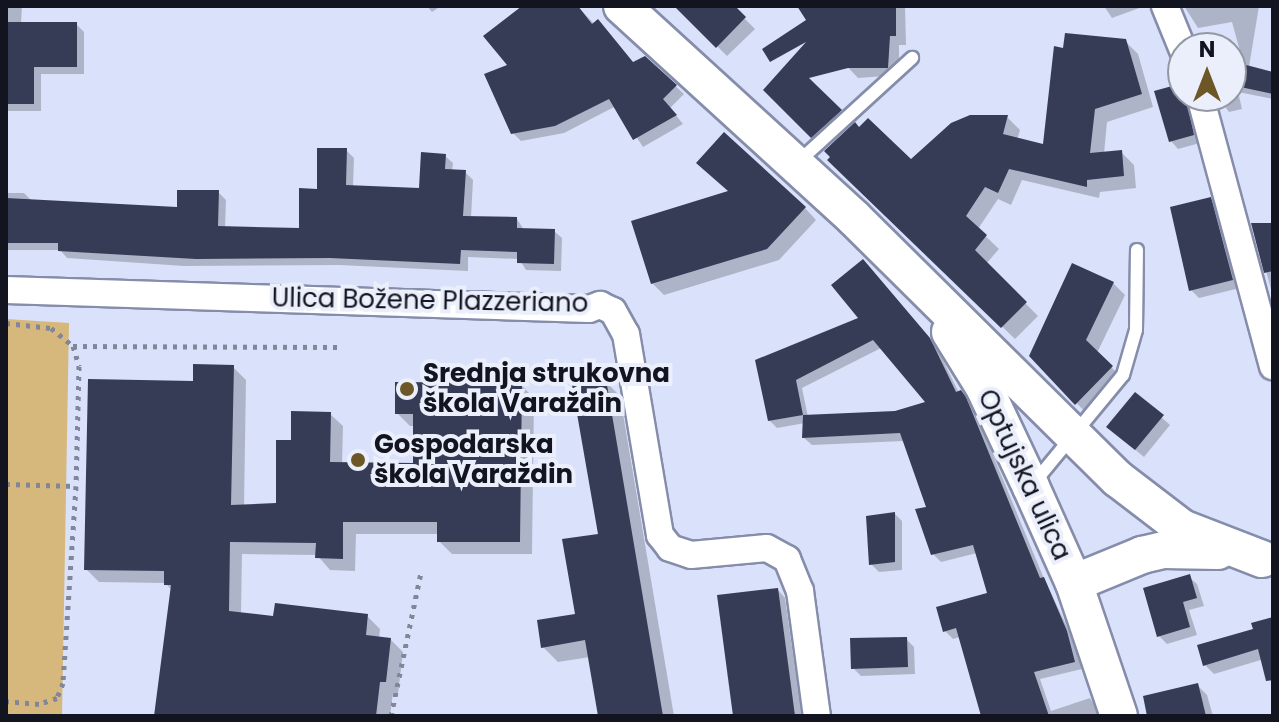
<!DOCTYPE html>
<meta charset="utf-8">
<style>
body{margin:0}
#map{position:relative;width:1279px;height:722px;overflow:hidden;background:#dae1fa;font-family:Poppins,sans-serif}
div>[style]{position:absolute}
.green>*{inset:0;background:#d6b77c}
.shadow>*{inset:0;background:#0003}
.building>*{inset:0;background:#363c55}
.path>*{height:5px;margin-top:-2.5px;transform-origin:0;background:repeating-linear-gradient(90deg,#818698 0 4px,transparent 0 10px)}
.roads{filter:drop-shadow(2px 0 #858daa) drop-shadow(-2px 0 #858daa) drop-shadow(0 2px #858daa) drop-shadow(0 -2px #858daa)}
.service>*{height:12px;margin:-6px;padding:0 6px;transform-origin:6px;border-radius:6px;background:#fff}
.minor>*{height:26px;margin:-13px;padding:0 13px;transform-origin:13px;border-radius:13px;background:#fff}
.secondary>*{height:36px;margin:-18px;padding:0 18px;transform-origin:18px;border-radius:18px;background:#fff}
.dots>*{width:22px;height:22px;translate:-50% -50%;box-sizing:border-box;border:4px solid #ebeffb;border-radius:50%}
span{translate:-50% -50%;white-space:nowrap;text-align:center;line-height:1.15;-webkit-text-stroke:8px #ebeffb;paint-order:stroke}
.street-label{font-size:26px;color:#12151f}
.poi-label{font-size:26px;color:#12151f;font-weight:700}
.left{translate:0 -50%;text-align:left}
.frame{position:absolute;inset:0;border:8px solid #12151f;pointer-events:none}
.north{position:absolute;left:1167px;top:32px;width:80px;height:80px;box-sizing:border-box;background:#ebeffb;border:2px solid #9498a3;border-radius:50%;rotate:0deg;font-size:22px;font-weight:700;line-height:32px;text-align:center;color:#12151f}
.north::after{content:'';display:block;margin:auto;width:28px;height:36px;background:#6e5727;clip-path:polygon(50% 0,100% 100%,50% 72%,0 100%)}
</style>
<div id="map">
<div class="green">
<i style="clip-path:polygon(6px 319px,69px 323px,62px 716px,6px 716px)"></i>
</div>
<div class="shadow">
<i style="clip-path:polygon(6px 6px,22px 6px,21px 24px,76px 24px,84px 32px,84px 74px,41px 74px,41px 111px,6px 111px)"></i>
<i style="clip-path:polygon(427px 6px,441px 6px,432px 12px)"></i>
<i style="clip-path:polygon(525px 6px,577px 6px,633px 64px,645px 58px,684px 94px,670px 108px,683px 124px,643px 147px,616px 106px,564px 133px,521px 141px,513px 133px,510px 66px)"></i>
<i style="clip-path:polygon(677px 6px,732px 6px,755px 29px,727px 56px)"></i>
<i style="clip-path:polygon(798px 6px,905px 6px,906px 45px,899px 45px,899px 75px,858px 78px,805px 22px,815px 16px)"></i>
<i style="clip-path:polygon(1104px 6px,1141px 6px,1142px 7px,1112px 18px)"></i>
<i style="clip-path:polygon(1184px 6px,1259px 6px,1249px 67px,1243px 62px,1232px 22px,1198px 28px)"></i>
<i style="clip-path:polygon(1125px 41px,1138px 54px,1153px 107px,1107px 122px,1104px 154px,1121px 152px,1134px 165px,1136px 188px,1100px 192px,1099px 198px,1022px 180px,1011px 205px,998px 199px,978px 229px,999px 249px,986px 264px,1038px 316px,1015px 339px,843px 173px,911px 162px,1007px 117px,1020px 130px,1017px 140px,1045px 147px,1065px 50px)"></i>
<i style="clip-path:polygon(789px 63px,848px 119px,820px 145px,765px 90px)"></i>
<i style="clip-path:polygon(1231px 63px,1273px 74px,1273px 99px,1238px 92px,1242px 109px,1229px 112px,1217px 96px,1231px 96px)"></i>
<i style="clip-path:polygon(1183px 96px,1195px 96px,1200px 143px,1178px 149px,1171px 141px)"></i>
<i style="clip-path:polygon(346px 150px,354px 158px,353px 187px,421px 190px,445px 156px,453px 163px,452px 171px,465px 172px,473px 180px,471px 218px,517px 219px,524px 230px,554px 231px,562px 238px,561px 271px,526px 270px,519px 259px,468px 257px,468px 271px,339px 265px,184px 266px,67px 258px,60px 250px,6px 250px,6px 193px,24px 193px,32px 201px,179px 209px,218px 192px,226px 200px,225px 228px,301px 230px,319px 191px)"></i>
<i style="clip-path:polygon(1210px 199px,1218px 207px,1240px 288px,1199px 298px,1191px 290px)"></i>
<i style="clip-path:polygon(805px 208px,816px 220px,779px 260px,664px 295px,652px 283px)"></i>
<i style="clip-path:polygon(1254px 225px,1273px 225px,1273px 297px)"></i>
<i style="clip-path:polygon(evenodd,871px 269px,937px 348px,959px 393px,973px 407px,1045px 581px,1074px 641px,1082px 669px,1040px 679px,1051px 711px,1090px 698px,1101px 716px,983px 716px,960px 637px,953px 639px,945px 631px,990px 594px,977px 553px,941px 562px,933px 554px,928px 508px,904px 441px,812px 445px,804px 438px,805px 423px,777px 428px,769px 420px,758px 361px,862px 319px,871px 269px,881px 348px,928px 403px,895px 413px,808px 417px,802px 388px,881px 348px)"></i>
<i style="clip-path:polygon(1113px 283px,1125px 295px,1097px 353px,1123px 379px,1088px 415px,1031px 355px)"></i>
<i style="clip-path:polygon(233px 367px,246px 380px,244px 507px,278px 505px,293px 442px,330px 414px,343px 426px,342px 464px,415px 465px,415px 426px,410px 426px,397px 413px,521px 385px,534px 398px,532px 554px,452px 554px,439px 541px,439px 534px,356px 534px,355px 571px,330px 570px,317px 555px,242px 554px,241px 614px,275px 618px,367px 616px,380px 629px,379px 638px,390px 639px,403px 652px,398px 694px,393px 693px,390px 716px,156px 716px,172px 590px,165px 583px,99px 582px,86px 569px,195px 383px)"></i>
<i style="clip-path:polygon(605px 381px,620px 396px,674px 716px,600px 716px,590px 657px,558px 662px,543px 647px,577px 615px,600px 535px)"></i>
<i style="clip-path:polygon(1136px 395px,1170px 425px,1144px 457px,1116px 434px)"></i>
<i style="clip-path:polygon(895px 514px,902px 521px,902px 570px,879px 572px,871px 564px)"></i>
<i style="clip-path:polygon(1189px 577px,1197px 584px,1204px 606px,1189px 610px,1197px 635px,1167px 644px,1159px 636px)"></i>
<i style="clip-path:polygon(778px 590px,785px 598px,802px 716px,735px 716px)"></i>
<i style="clip-path:polygon(1273px 619px,1273px 679px,1264px 659px,1214px 674px,1204px 664px)"></i>
<i style="clip-path:polygon(906px 639px,914px 647px,915px 674px,861px 676px,853px 668px)"></i>
<i style="clip-path:polygon(1197px 685px,1207px 695px,1213px 716px,1150px 716px)"></i>
</div>
<div class="building">
<i style="clip-path:polygon(522px 6px,578px 6px,592px 24px,598px 19px,633px 62px,645px 56px,677px 85px,663px 99px,677px 115px,633px 140px,609px 99px,555px 126px,511px 134px,484px 74px,507px 65px,483px 36px)"></i>
<i style="clip-path:polygon(674px 6px,735px 6px,746px 17px,716px 48px)"></i>
<i style="clip-path:polygon(797px 6px,896px 6px,896px 36px,890px 36px,888px 68px,848px 68px,809px 78px,842px 110px,811px 138px,763px 90px,806px 42px,770px 62px,762px 49px,806px 20px)"></i>
<i style="clip-path:polygon(6px 22px,77px 22px,77px 67px,34px 67px,34px 104px,6px 104px)"></i>
<i style="clip-path:polygon(1065px 33px,1126px 39px,1142px 94px,1095px 109px,1090px 153px,1122px 150px,1124px 176px,1087px 180px,1087px 187px,1009px 169px,998px 193px,985px 187px,966px 216px,987px 235px,975px 250px,1027px 302px,1001px 328px,827px 160px,830px 157px,824px 151px,855px 122px,859px 127px,868px 118px,911px 159px,951px 123px,970px 115px,1008px 115px,1003px 134px,1043px 144px,1054px 46px,1063px 48px)"></i>
<i style="clip-path:polygon(1231px 61px,1273px 72px,1273px 94px,1231px 85px)"></i>
<i style="clip-path:polygon(1183px 83px,1194px 135px,1169px 142px,1154px 91px)"></i>
<i style="clip-path:polygon(724px 132px,806px 207px,767px 249px,651px 284px,631px 221px,728px 191px,696px 163px)"></i>
<i style="clip-path:polygon(317px 148px,347px 148px,346px 185px,419px 188px,421px 152px,446px 154px,445px 169px,466px 170px,463px 216px,517px 217px,517px 228px,555px 229px,554px 264px,517px 263px,517px 252px,461px 250px,460px 264px,330px 258px,196px 259px,58px 251px,58px 243px,6px 243px,6px 198px,177px 207px,177px 190px,219px 190px,218px 226px,299px 228px,299px 188px,317px 189px)"></i>
<i style="clip-path:polygon(1211px 197px,1233px 280px,1189px 291px,1170px 207px)"></i>
<i style="clip-path:polygon(1251px 223px,1273px 223px,1273px 271px,1264px 273px)"></i>
<i style="clip-path:polygon(evenodd,863px 259px,930px 338px,956px 392px,961px 390px,966px 397px,1040px 578px,1044px 577px,1067px 631px,1075px 662px,1034px 672px,1049px 716px,981px 716px,956px 628px,943px 632px,936px 607px,987px 593px,973px 545px,931px 555px,915px 509px,926px 507px,900px 433px,802px 438px,803px 415px,768px 421px,755px 360px,858px 318px,831px 285px,863px 259px,873px 340px,925px 402px,895px 411px,803px 415px,796px 380px,873px 340px)"></i>
<i style="clip-path:polygon(1072px 263px,1114px 282px,1086px 340px,1113px 366px,1075px 405px,1029px 356px)"></i>
<i style="clip-path:polygon(193px 364px,234px 365px,231px 505px,276px 503px,276px 440px,291px 440px,291px 411px,331px 412px,330px 462px,413px 463px,413px 414px,395px 414px,395px 382px,522px 383px,520px 542px,437px 542px,437px 522px,343px 522px,343px 559px,315px 558px,316px 543px,230px 542px,229px 611px,273px 616px,275px 603px,368px 614px,366px 635px,391px 638px,386px 682px,380px 682px,376px 716px,154px 716px,171px 585px,164px 585px,164px 571px,84px 570px,88px 379px,193px 381px)"></i>
<i style="clip-path:polygon(606px 379px,663px 716px,598px 716px,585px 640px,541px 648px,537px 620px,575px 614px,562px 539px,598px 534px,572px 385px)"></i>
<i style="clip-path:polygon(1135px 392px,1164px 415px,1135px 450px,1106px 427px)"></i>
<i style="clip-path:polygon(895px 512px,895px 562px,869px 565px,866px 516px)"></i>
<i style="clip-path:polygon(1190px 574px,1197px 598px,1183px 602px,1190px 627px,1157px 637px,1143px 588px)"></i>
<i style="clip-path:polygon(778px 588px,795px 716px,733px 716px,717px 595px)"></i>
<i style="clip-path:polygon(1273px 617px,1273px 680px,1266px 681px,1258px 649px,1203px 666px,1197px 645px,1253px 629px,1251px 623px)"></i>
<i style="clip-path:polygon(907px 637px,908px 667px,851px 669px,850px 638px)"></i>
<i style="clip-path:polygon(1198px 683px,1206px 716px,1147px 716px,1143px 696px)"></i>
</div>
<div class="path">
<i style="left:6px;top:323px;width:45px;rotate:6.3deg"></i>
<i style="left:51px;top:328px;width:28px;rotate:39deg"></i>
<i style="left:73px;top:346px;width:21px;rotate:73deg"></i>
<i style="left:79px;top:366px;width:120px;rotate:91.4deg"></i>
<i style="left:76px;top:486px;width:197px;rotate:93.8deg"></i>
<i style="left:63px;top:683px;width:16px;rotate:112deg"></i>
<i style="left:57px;top:698px;width:19px;rotate:162deg"></i>
<i style="left:39px;top:704px;width:33px;rotate:-175deg"></i>
<i style="left:73px;top:346px;width:269px;rotate:0.2deg"></i>
<i style="left:6px;top:484px;width:70px;rotate:1.6deg"></i>
<i style="left:391px;top:716px;width:147px;rotate:-78.2deg"></i>
</div>
<div class="roads">
<div class="service">
<i style="left:797px;top:163px;width:156px;rotate:-42.4deg"></i>
<i style="left:1033px;top:484px;width:141px;rotate:-50.5deg"></i>
<i style="left:1123px;top:375px;width:47px;rotate:-73.9deg"></i>
<i style="left:1136px;top:330px;width:80px;rotate:-89.3deg"></i>
</div>
<div class="minor">
<i style="left:1165px;top:6px;width:48px;rotate:67.8deg"></i>
<i style="left:1200px;top:96px;width:280px;rotate:74.9deg"></i>
<i style="left:6px;top:290px;width:583px;rotate:1.87deg"></i>
<i style="left:589px;top:309px;width:12px;rotate:-20deg"></i>
<i style="left:600px;top:305px;width:14px;rotate:25deg"></i>
<i style="left:613px;top:311px;width:26px;rotate:61deg"></i>
<i style="left:626px;top:334px;width:204px;rotate:80.4deg"></i>
<i style="left:660px;top:535px;width:16px;rotate:52deg"></i>
<i style="left:670px;top:548px;width:22px;rotate:18deg"></i>
<i style="left:691px;top:555px;width:76px;rotate:-5.3deg"></i>
<i style="left:767px;top:548px;width:23px;rotate:29deg"></i>
<i style="left:787px;top:559px;width:35px;rotate:68deg"></i>
<i style="left:800px;top:591px;width:126px;rotate:82.3deg"></i>
</div>
<div class="secondary">
<i style="left:622px;top:6px;width:314px;rotate:42.4deg"></i>
<i style="left:854px;top:218px;width:371px;rotate:44.7deg"></i>
<i style="left:1118px;top:479px;width:81px;rotate:37.4deg"></i>
<i style="left:1182px;top:528px;width:86px;rotate:21.2deg"></i>
<i style="left:950px;top:332px;width:65px;rotate:58.3deg"></i>
<i style="left:984px;top:387px;width:110px;rotate:64.8deg"></i>
<i style="left:1031px;top:487px;width:105px;rotate:65.9deg"></i>
<i style="left:1074px;top:583px;width:140px;rotate:71.3deg"></i>
<i style="left:1074px;top:583px;width:74px;rotate:-22.4deg"></i>
<i style="left:1142px;top:555px;width:23px;rotate:-13deg"></i>
<i style="left:1164px;top:550px;width:54px;rotate:1.1deg"></i>
</div>
</div>
<div class="dots">
<i style="left:407px;top:389px;background:#6e5727"></i>
<i style="left:358px;top:460px;background:#6e5727"></i>
</div>
<div class="street-label">
<span style="left:430px;top:301px;rotate:1deg">Ulica Božene Plazzeriano</span>
<span style="left:1024px;top:475px;rotate:65deg">Optujska ulica</span>
</div>
<div class="poi-label">
<span class="left" style="left:423px;top:389px">Srednja strukovna<br>škola Varaždin</span>
<span class="left" style="left:374px;top:460px">Gospodarska<br>škola Varaždin</span>
</div>
<div class="frame"></div>
<div class="north">N</div>
</div>
